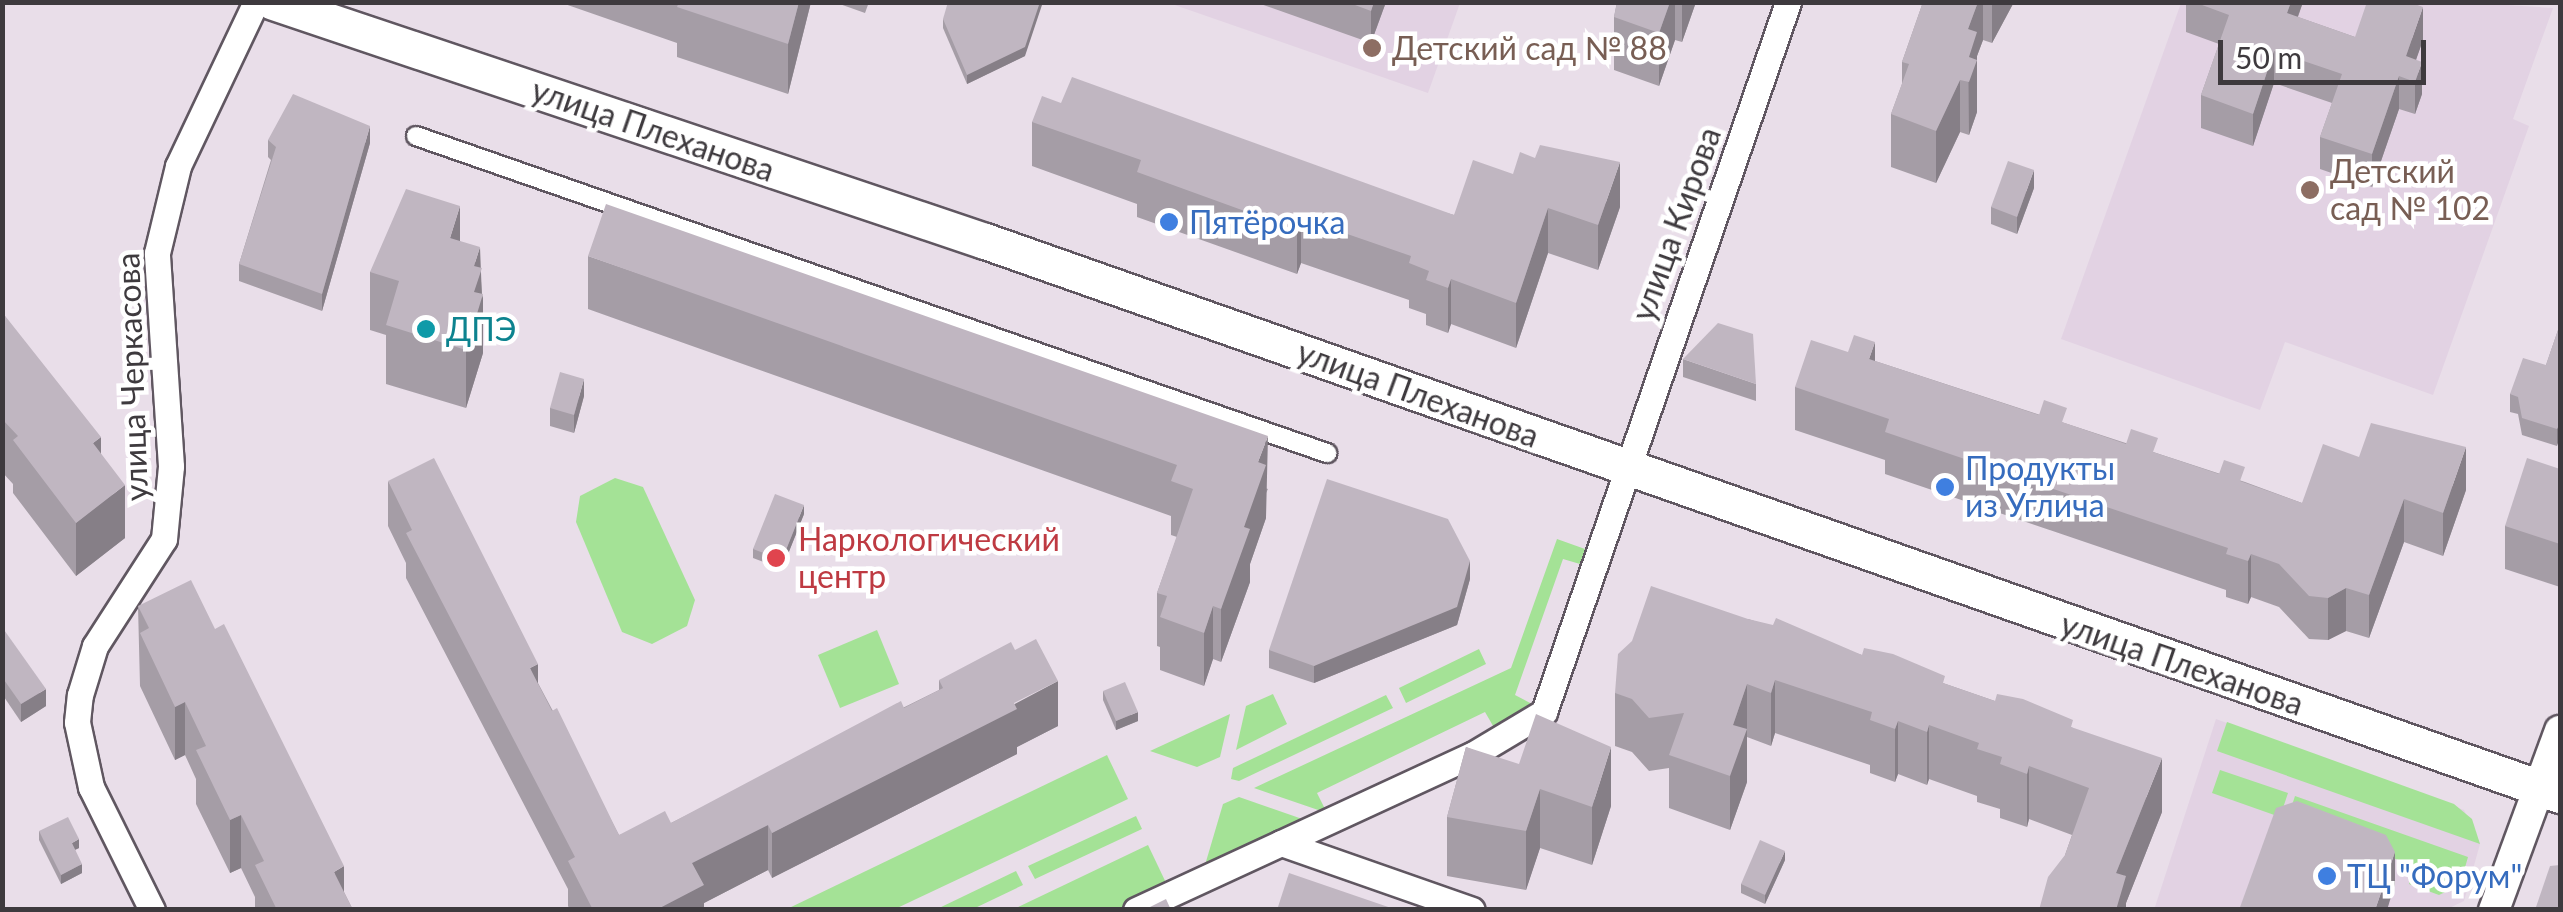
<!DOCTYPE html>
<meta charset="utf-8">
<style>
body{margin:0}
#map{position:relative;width:2563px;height:912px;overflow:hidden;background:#e9dee9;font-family:Lato,sans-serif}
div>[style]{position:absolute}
.built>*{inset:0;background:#e2d2e3}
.green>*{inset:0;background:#a4e296}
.roads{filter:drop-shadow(2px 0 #605761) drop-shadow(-2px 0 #605761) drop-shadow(0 2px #605761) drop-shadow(0 -2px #605761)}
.pedestrian>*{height:18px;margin:-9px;padding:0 9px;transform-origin:9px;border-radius:9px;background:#fff}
.minor>*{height:25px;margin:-12.5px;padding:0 12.5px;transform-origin:12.5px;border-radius:12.5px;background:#fff}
.tertiary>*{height:30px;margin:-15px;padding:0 15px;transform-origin:15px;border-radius:15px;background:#fff}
.secondary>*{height:35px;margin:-17.5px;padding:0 17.5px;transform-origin:17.5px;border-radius:17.5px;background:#fff}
.wall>*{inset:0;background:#a59da6}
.shaded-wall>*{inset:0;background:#867f87}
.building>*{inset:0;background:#c0b6c1}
.dots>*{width:28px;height:28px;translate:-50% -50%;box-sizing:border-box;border:5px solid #fff;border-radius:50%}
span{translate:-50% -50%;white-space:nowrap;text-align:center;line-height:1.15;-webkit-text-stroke:9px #fff;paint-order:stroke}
.education-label{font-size:32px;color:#785e54}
.left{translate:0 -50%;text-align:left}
.street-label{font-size:32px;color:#3e3a3e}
.shop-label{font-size:32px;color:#366cbe}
.culture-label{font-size:32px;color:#0d838f}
.health-label{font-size:32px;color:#be3a42}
.frame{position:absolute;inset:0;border:5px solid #3e3a3e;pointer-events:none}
.scale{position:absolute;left:2218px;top:40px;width:208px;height:45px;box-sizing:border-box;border:5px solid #3e3a3e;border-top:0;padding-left:12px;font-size:30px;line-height:35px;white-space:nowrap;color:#3e3a3e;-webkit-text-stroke:8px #fff;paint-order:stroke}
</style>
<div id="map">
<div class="built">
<i style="clip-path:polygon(2459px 2px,2553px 8px,2513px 119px,2529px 126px,2433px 395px,2285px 342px,2260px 410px,2061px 339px,2181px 3px)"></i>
<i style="clip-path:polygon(1169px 3px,1460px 3px,1428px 93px)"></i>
<i style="clip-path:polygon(2216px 719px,2464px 810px,2480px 844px,2464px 901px,2447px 909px,2154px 910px)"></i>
</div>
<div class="green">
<i style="clip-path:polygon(615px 478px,643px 487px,695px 600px,687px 626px,652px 644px,622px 632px,576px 522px,580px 496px)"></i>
<i style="clip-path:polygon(1557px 539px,1585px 549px,1580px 564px,1563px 559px,1515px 695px,1532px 704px,1525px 713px,1496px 731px,1485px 712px,1317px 793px,1327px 813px,1254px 788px,1511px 668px)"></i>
<i style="clip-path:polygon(877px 630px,899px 684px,840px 708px,818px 655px)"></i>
<i style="clip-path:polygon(1479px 649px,1486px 664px,1406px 703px,1399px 688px)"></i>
<i style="clip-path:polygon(1273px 694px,1287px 724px,1236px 750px,1246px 706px)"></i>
<i style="clip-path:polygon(1386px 695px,1393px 708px,1239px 781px,1231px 779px,1233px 768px)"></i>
<i style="clip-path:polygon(1230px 714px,1220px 757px,1197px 767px,1150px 751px)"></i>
<i style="clip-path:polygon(2227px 722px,2454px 804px,2472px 819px,2480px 844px,2217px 751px)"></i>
<i style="clip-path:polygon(1107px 755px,1128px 799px,895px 909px,787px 909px)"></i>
<i style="clip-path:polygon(2220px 770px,2288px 793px,2280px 817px,2212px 793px)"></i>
<i style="clip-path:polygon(2295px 796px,2468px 857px,2460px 885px,2439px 895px,2409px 884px,2415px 866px,2287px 820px)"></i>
<i style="clip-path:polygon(1239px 797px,1308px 821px,1205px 865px,1223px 804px)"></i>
<i style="clip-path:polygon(1136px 816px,1142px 829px,1035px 879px,1028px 866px)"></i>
<i style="clip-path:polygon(1148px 845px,1168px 887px,1120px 909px,1012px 910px)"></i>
<i style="clip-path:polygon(1016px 871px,1023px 885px,973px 909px,937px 909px)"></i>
</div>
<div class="roads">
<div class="pedestrian">
<i style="left:416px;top:136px;width:965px;rotate:19.19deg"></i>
</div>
<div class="minor">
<i style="left:1281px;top:843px;width:202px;rotate:19.3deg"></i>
<i style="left:152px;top:910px;width:137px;rotate:-116.4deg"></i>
<i style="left:91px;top:787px;width:66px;rotate:-102.2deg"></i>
<i style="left:77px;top:722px;width:27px;rotate:-84deg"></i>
<i style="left:80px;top:695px;width:51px;rotate:-73deg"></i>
<i style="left:95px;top:646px;width:127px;rotate:-57.2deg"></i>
<i style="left:164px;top:539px;width:73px;rotate:-84.5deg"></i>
<i style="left:171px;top:466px;width:213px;rotate:-93.8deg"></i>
<i style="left:157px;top:253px;width:89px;rotate:-76.4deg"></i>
<i style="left:178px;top:166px;width:182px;rotate:-64.6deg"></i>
<i style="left:1136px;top:910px;width:370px;rotate:-24.8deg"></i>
<i style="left:1472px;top:755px;width:84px;rotate:-30.8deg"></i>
<i style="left:1544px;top:712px;width:751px;rotate:-71.03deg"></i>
</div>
<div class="tertiary">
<i style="left:2494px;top:910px;width:191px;rotate:-69.8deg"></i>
</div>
<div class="secondary">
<i style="left:273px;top:2px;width:751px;rotate:18.56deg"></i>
<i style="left:985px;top:241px;width:1670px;rotate:19.38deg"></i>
</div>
</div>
<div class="wall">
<i style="clip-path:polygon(559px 2px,811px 2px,788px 94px,677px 57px,677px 43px)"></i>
<i style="clip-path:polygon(834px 2px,869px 2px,865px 13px)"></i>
<i style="clip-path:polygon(1255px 2px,1386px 2px,1371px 43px)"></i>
<i style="clip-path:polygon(1617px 2px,1696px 2px,1682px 42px,1675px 40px,1659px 86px,1614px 70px,1614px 17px)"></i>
<i style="clip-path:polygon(1923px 2px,2014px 2px,1992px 43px,1983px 40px,1977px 56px,1977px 112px,1969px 135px,1960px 132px,1936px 183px,1891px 167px,1891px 114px,1902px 84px,1902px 62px)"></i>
<i style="clip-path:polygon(2186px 2px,2303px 2px,2298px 17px,2355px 37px,2423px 40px,2416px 59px,2422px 94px,2415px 114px,2399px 109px,2372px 187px,2320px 169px,2320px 137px,2332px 103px,2274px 83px,2253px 146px,2201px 128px,2201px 95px,2219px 44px,2186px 32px)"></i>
<i style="clip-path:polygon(943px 19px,1025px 56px,967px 84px,943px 28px)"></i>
<i style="clip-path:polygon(1061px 103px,1454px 215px,1513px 174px,1620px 207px,1598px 270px,1548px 253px,1516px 348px,1451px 324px,1448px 333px,1426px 325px,1426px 314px,1409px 308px,1409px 300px,1301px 263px,1297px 274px,1137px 217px,1137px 204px,1032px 166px,1032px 122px)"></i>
<i style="clip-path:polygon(268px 140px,370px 143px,322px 311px,239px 281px,239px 264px,271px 160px,268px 157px)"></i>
<i style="clip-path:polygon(2034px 188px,2017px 234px,1991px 224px,1991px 207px)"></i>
<i style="clip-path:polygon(460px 241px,480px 268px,482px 294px,483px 353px,466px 408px,386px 384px,386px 335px,370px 330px,370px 272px)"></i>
<i style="clip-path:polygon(588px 256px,1268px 489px,1266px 493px,1266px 518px,1250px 564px,1250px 582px,1221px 662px,1213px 659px,1204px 686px,1160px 670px,1160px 647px,1157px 646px,1157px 593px,1177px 537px,1171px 535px,1171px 516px,588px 309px)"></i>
<i style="clip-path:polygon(2px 312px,101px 454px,125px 538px,76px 576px,13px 493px,13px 484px,2px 472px)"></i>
<i style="clip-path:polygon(2558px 330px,2557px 446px,2522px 435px,2518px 414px,2510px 412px,2510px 394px,2546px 365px)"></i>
<i style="clip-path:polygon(1683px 359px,1756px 384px,1756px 401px,1683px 377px)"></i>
<i style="clip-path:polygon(1875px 361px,2245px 482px,2302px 503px,2359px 457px,2466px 490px,2443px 556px,2404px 542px,2369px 638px,2346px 631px,2328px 640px,2309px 639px,2279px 607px,2251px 597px,2248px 604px,2226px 597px,2226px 590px,1885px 474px,1885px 460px,1795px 430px,1795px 387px)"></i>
<i style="clip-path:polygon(584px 396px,574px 433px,550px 426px,550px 408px)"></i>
<i style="clip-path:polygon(2560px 469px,2560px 587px,2505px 569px,2505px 526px)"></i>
<i style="clip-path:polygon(388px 481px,538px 683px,619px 835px,671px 823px,939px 690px,939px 680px,1058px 726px,1017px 747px,1017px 754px,772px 878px,768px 870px,704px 903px,704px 910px,570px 910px,568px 906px,568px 889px,406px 578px,406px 563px,388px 526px)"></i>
<i style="clip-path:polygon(804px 514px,782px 569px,753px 558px,753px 549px)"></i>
<i style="clip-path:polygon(1470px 579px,1457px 625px,1314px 683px,1269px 668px,1269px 650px)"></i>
<i style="clip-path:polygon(138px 606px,344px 892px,353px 910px,255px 910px,255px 897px,241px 868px,230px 873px,196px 804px,196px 779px,185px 755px,175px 760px,140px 686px)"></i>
<i style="clip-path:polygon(1748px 619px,1862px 655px,2073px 728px,2162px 812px,2126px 903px,2126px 910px,2065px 855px,2072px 835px,2029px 819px,2027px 827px,2000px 818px,2000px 809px,1977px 802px,1977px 796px,1929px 779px,1927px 785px,1898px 774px,1895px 782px,1870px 773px,1870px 765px,1775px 733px,1771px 746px,1747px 737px,1747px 782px,1730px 830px,1669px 808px,1669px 768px,1649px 771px,1632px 752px,1615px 746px,1615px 693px)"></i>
<i style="clip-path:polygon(2px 627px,46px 706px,21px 722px,2px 694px)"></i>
<i style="clip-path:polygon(1103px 691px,1138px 721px,1116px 730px,1103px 700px)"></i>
<i style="clip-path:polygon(1466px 747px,1611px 806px,1592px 865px,1540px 848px,1526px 890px,1447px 876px,1447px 817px)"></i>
<i style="clip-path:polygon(39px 831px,79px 848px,75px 850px,82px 873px,61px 884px,39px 840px)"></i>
<i style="clip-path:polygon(1785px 860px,1765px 904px,1741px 893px,1741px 884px)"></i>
</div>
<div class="shaded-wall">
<i style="clip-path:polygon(799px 2px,811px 2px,788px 94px,788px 44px)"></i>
<i style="clip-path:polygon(1040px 2px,1043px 2px,1025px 56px,967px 84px,967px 75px)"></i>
<i style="clip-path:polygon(1374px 2px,1386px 2px,1371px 43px,1371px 11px)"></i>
<i style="clip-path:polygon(1670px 2px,1675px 2px,1675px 40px,1659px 86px,1659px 33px)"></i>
<i style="clip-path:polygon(1682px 2px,1696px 2px,1682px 42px)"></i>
<i style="clip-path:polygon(1978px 2px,1983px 2px,1983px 40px,1977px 56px,1977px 112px,1969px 135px,1968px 29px)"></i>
<i style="clip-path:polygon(1992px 2px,2014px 2px,1992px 43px)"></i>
<i style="clip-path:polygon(2291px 2px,2303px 2px,2287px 46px,2287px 13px)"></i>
<i style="clip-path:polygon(2423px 7px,2423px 40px,2409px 80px,2406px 56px)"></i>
<i style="clip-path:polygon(2274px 51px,2274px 83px,2253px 146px,2253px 114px)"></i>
<i style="clip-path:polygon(2422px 62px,2422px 94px,2415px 114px,2415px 82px)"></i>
<i style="clip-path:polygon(2399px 76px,2399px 109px,2372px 187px,2372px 154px)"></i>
<i style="clip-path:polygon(1960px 80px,1960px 132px,1936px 183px,1936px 131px)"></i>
<i style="clip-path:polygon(370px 126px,370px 143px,322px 311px,322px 294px)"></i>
<i style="clip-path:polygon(1620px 162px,1620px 207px,1598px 270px,1598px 225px)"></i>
<i style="clip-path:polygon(2034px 170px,2034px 188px,2017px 234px,2017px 217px)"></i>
<i style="clip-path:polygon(460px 206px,460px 265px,450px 238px)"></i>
<i style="clip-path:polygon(1548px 208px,1548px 253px,1516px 348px,1516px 303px)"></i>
<i style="clip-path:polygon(1301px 218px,1301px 263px,1297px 274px,1297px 230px)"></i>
<i style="clip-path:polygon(480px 247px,482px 298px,483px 294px,483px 353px,466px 408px,466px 350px,474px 266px)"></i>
<i style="clip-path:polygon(1451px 279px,1451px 324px,1448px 333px,1448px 288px)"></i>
<i style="clip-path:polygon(1875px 342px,1875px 385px,1869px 359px)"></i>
<i style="clip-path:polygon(584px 379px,584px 396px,574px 433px,574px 415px)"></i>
<i style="clip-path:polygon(2560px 420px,2560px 437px,2557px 446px,2557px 429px)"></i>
<i style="clip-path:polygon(1268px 436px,1266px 518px,1250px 564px,1250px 582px,1221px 662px,1221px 609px,1244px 527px,1258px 462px)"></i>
<i style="clip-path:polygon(101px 437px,101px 491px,93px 443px)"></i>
<i style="clip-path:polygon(2466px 447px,2466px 490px,2443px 556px,2443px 513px)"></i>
<i style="clip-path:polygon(125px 485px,125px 538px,76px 576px,76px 523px)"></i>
<i style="clip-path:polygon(2404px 499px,2404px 542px,2369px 638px,2369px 595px)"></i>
<i style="clip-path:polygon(804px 505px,804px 514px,782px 569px,782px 560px)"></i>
<i style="clip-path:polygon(2251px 554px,2251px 597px,2248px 604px,2248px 561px)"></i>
<i style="clip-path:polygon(1470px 561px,1470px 579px,1457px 625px,1314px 683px,1314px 666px)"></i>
<i style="clip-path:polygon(2346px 588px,2346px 631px,2328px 640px,2328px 598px)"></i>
<i style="clip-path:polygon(1213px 606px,1213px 659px,1204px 686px,1204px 633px)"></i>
<i style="clip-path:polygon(538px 664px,538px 710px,530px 668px)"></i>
<i style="clip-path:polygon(1775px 680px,1775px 733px,1771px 746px,1771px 693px)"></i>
<i style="clip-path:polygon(1058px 681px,1058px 726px,1017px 747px,1017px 754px,772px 878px,772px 833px)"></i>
<i style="clip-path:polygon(1747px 684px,1747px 782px,1730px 830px,1730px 776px,1733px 725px)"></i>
<i style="clip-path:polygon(46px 689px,46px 706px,21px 722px,21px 704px)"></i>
<i style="clip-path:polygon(185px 702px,185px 755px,175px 760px,175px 707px)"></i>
<i style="clip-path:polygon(1138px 712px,1138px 721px,1116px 730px,1116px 721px)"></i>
<i style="clip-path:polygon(1898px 721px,1898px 774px,1895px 782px,1895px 729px)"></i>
<i style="clip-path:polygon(1929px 725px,1929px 779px,1927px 785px,1927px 732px)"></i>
<i style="clip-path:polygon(1611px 747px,1611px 806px,1592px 865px,1592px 807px)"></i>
<i style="clip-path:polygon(2162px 758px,2162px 812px,2126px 903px,2126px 910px,2116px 910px,2116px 873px)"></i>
<i style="clip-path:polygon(2029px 766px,2029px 819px,2027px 827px,2027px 774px)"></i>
<i style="clip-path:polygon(1540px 789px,1540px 848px,1526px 890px,1526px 831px)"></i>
<i style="clip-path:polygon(241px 815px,241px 868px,230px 873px,230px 820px)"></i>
<i style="clip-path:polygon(768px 825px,768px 870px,704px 903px,704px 910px,656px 910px,692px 863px)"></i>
<i style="clip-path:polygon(79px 839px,79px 848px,72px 851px,72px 843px)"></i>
<i style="clip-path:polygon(1785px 851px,1785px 860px,1765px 904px,1765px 895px)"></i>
<i style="clip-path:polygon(2395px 852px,2395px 884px,2387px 910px,2375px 910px)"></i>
<i style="clip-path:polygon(82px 864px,82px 873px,61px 884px,61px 875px)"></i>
<i style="clip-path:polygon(344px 866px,344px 910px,334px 872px)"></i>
</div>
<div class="building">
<i style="clip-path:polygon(679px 2px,799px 2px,788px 44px,677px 7px)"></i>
<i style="clip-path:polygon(948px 2px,1040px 2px,1025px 47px,967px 75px,943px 19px)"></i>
<i style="clip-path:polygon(1347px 2px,1374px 2px,1371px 11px)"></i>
<i style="clip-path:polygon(1617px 2px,1670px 2px,1659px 33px,1614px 17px)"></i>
<i style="clip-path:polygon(1923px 2px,1978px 2px,1968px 29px,1977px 32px,1969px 57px,1977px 60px,1969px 82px,1960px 80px,1936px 131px,1891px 114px,1909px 64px,1902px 62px)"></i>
<i style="clip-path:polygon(2194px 2px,2291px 2px,2287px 13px,2355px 37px,2367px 2px,2409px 2px,2423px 7px,2406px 56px,2422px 62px,2415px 82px,2399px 76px,2372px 154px,2320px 137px,2342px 74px,2274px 51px,2253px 114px,2201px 95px,2229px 15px)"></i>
<i style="clip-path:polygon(1072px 77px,1454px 215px,1473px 160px,1513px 174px,1520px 152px,1535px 158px,1540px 145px,1620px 162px,1598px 225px,1548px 208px,1516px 303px,1451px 279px,1448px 288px,1426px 280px,1429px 271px,1409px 263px,1411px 256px,1301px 218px,1297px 230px,1137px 172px,1141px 160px,1032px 122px,1042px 96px,1061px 103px)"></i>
<i style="clip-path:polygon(293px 94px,370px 126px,322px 294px,239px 264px,276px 147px,268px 140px)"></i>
<i style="clip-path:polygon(2008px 161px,2034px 170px,2017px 217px,1991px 207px)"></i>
<i style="clip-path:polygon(406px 189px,460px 206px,450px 238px,480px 247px,474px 266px,482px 268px,474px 292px,483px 294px,466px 350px,386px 325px,399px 281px,370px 272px)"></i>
<i style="clip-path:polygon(606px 204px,1268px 436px,1258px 462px,1266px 465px,1244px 527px,1250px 529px,1221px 609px,1213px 606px,1204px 633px,1160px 617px,1167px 596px,1157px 593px,1193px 489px,1171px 481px,1177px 465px,588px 256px)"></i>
<i style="clip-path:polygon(2px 312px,101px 437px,93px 443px,125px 485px,76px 523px,13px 440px,18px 436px,2px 419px)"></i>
<i style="clip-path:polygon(1718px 323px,1753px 334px,1756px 384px,1683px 359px)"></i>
<i style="clip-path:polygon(2558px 330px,2560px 331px,2560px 420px,2557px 429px,2522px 418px,2518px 397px,2510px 394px,2523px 358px,2546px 365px)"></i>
<i style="clip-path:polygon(1854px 335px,1875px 342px,1869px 359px,2039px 415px,2044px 400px,2067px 408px,2062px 422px,2126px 444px,2131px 429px,2158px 438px,2153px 452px,2219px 474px,2224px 460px,2245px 467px,2240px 481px,2302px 503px,2323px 444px,2359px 457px,2371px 423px,2466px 447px,2443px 513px,2404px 499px,2369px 595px,2346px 588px,2328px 598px,2309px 596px,2279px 564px,2251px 554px,2248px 561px,2226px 554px,2228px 548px,1885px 432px,1889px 419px,1795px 387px,1811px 340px,1848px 352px)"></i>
<i style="clip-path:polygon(560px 372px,584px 379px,574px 415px,550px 408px)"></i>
<i style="clip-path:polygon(434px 458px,538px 664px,530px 668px,552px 711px,557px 708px,619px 835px,665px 811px,671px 823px,901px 701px,904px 708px,943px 688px,939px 680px,1011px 642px,1015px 650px,1036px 639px,1058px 681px,1014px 703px,1017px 709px,772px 833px,768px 825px,692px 863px,704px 885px,656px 910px,593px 910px,568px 861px,575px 857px,406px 533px,412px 530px,388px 481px)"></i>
<i style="clip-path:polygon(2527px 458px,2560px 469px,2560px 544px,2505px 526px)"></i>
<i style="clip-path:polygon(1327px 479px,1448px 519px,1470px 561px,1457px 607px,1314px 666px,1269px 650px)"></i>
<i style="clip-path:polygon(775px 494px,804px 505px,782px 560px,753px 549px)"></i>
<i style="clip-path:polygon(191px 580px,215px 629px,224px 624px,344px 866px,334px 872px,353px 910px,277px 910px,255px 865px,264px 861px,241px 815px,230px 820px,196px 750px,206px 746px,185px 702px,175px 707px,140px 633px,149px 628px,138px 606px)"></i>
<i style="clip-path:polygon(1651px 586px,1748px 619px,1773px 625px,1776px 618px,1862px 655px,1864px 648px,1893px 654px,1945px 676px,1943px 683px,1995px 701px,1997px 694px,2023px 699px,2073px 720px,2071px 727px,2162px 758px,2116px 873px,2126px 876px,2116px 910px,2039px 910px,2048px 877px,2065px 855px,2089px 788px,2029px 766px,2027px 774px,2000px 764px,2002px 757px,1977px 749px,1979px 743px,1929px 725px,1927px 732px,1898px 721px,1895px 729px,1870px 720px,1872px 712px,1775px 680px,1771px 693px,1747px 684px,1733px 725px,1747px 729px,1730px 776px,1669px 755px,1684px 713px,1649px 718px,1632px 699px,1615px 693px,1618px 654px,1632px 641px)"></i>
<i style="clip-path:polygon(2px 627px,46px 689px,21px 704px,2px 677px)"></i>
<i style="clip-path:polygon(1125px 682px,1138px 712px,1116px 721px,1103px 691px)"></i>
<i style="clip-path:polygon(1536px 714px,1611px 747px,1592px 807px,1540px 789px,1526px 831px,1447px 817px,1466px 747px,1519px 764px)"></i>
<i style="clip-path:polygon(2297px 801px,2386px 835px,2395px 852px,2375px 910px,2239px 910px,2276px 808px)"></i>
<i style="clip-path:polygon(68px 817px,79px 839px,72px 843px,82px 864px,61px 875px,39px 831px)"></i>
<i style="clip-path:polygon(1760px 840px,1785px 851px,1765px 895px,1741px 884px)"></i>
<i style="clip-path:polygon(2560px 865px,2560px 910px,2535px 910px,2550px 866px)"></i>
<i style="clip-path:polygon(1289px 873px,1397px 910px,1277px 910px)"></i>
<i style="clip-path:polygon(1166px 899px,1171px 910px,1144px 910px)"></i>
</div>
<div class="dots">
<i style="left:1372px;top:48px;background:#8d6e63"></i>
<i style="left:2310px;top:190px;background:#8d6e63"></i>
<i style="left:1169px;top:222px;background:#3f7fe0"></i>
<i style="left:426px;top:329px;background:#0f9aa8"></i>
<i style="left:1945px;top:487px;background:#3f7fe0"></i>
<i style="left:776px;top:558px;background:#e0444e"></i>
<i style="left:2327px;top:876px;background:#3f7fe0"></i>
</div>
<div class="education-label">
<span class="left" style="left:1392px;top:48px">Детский сад № 88</span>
<span class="left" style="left:2330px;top:190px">Детский<br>сад № 102</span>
</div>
<div class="street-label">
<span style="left:653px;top:130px;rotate:19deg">улица Плеханова</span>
<span style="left:1676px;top:224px;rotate:-70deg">улица Кирова</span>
<span style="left:132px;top:377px;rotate:-92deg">улица Черкасова</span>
<span style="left:1418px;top:394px;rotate:20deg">улица Плеханова</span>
<span style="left:2182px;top:664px;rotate:19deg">улица Плеханова</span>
</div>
<div class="shop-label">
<span class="left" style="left:1189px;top:222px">Пятёрочка</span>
<span class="left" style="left:1965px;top:487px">Продукты<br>из Углича</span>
<span class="left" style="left:2347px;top:876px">ТЦ "Форум"</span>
</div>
<div class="culture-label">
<span class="left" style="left:446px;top:329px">ДПЭ</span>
</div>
<div class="health-label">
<span class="left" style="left:798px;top:558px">Наркологический<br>центр</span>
</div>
<div class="frame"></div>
<div class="scale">50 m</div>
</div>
